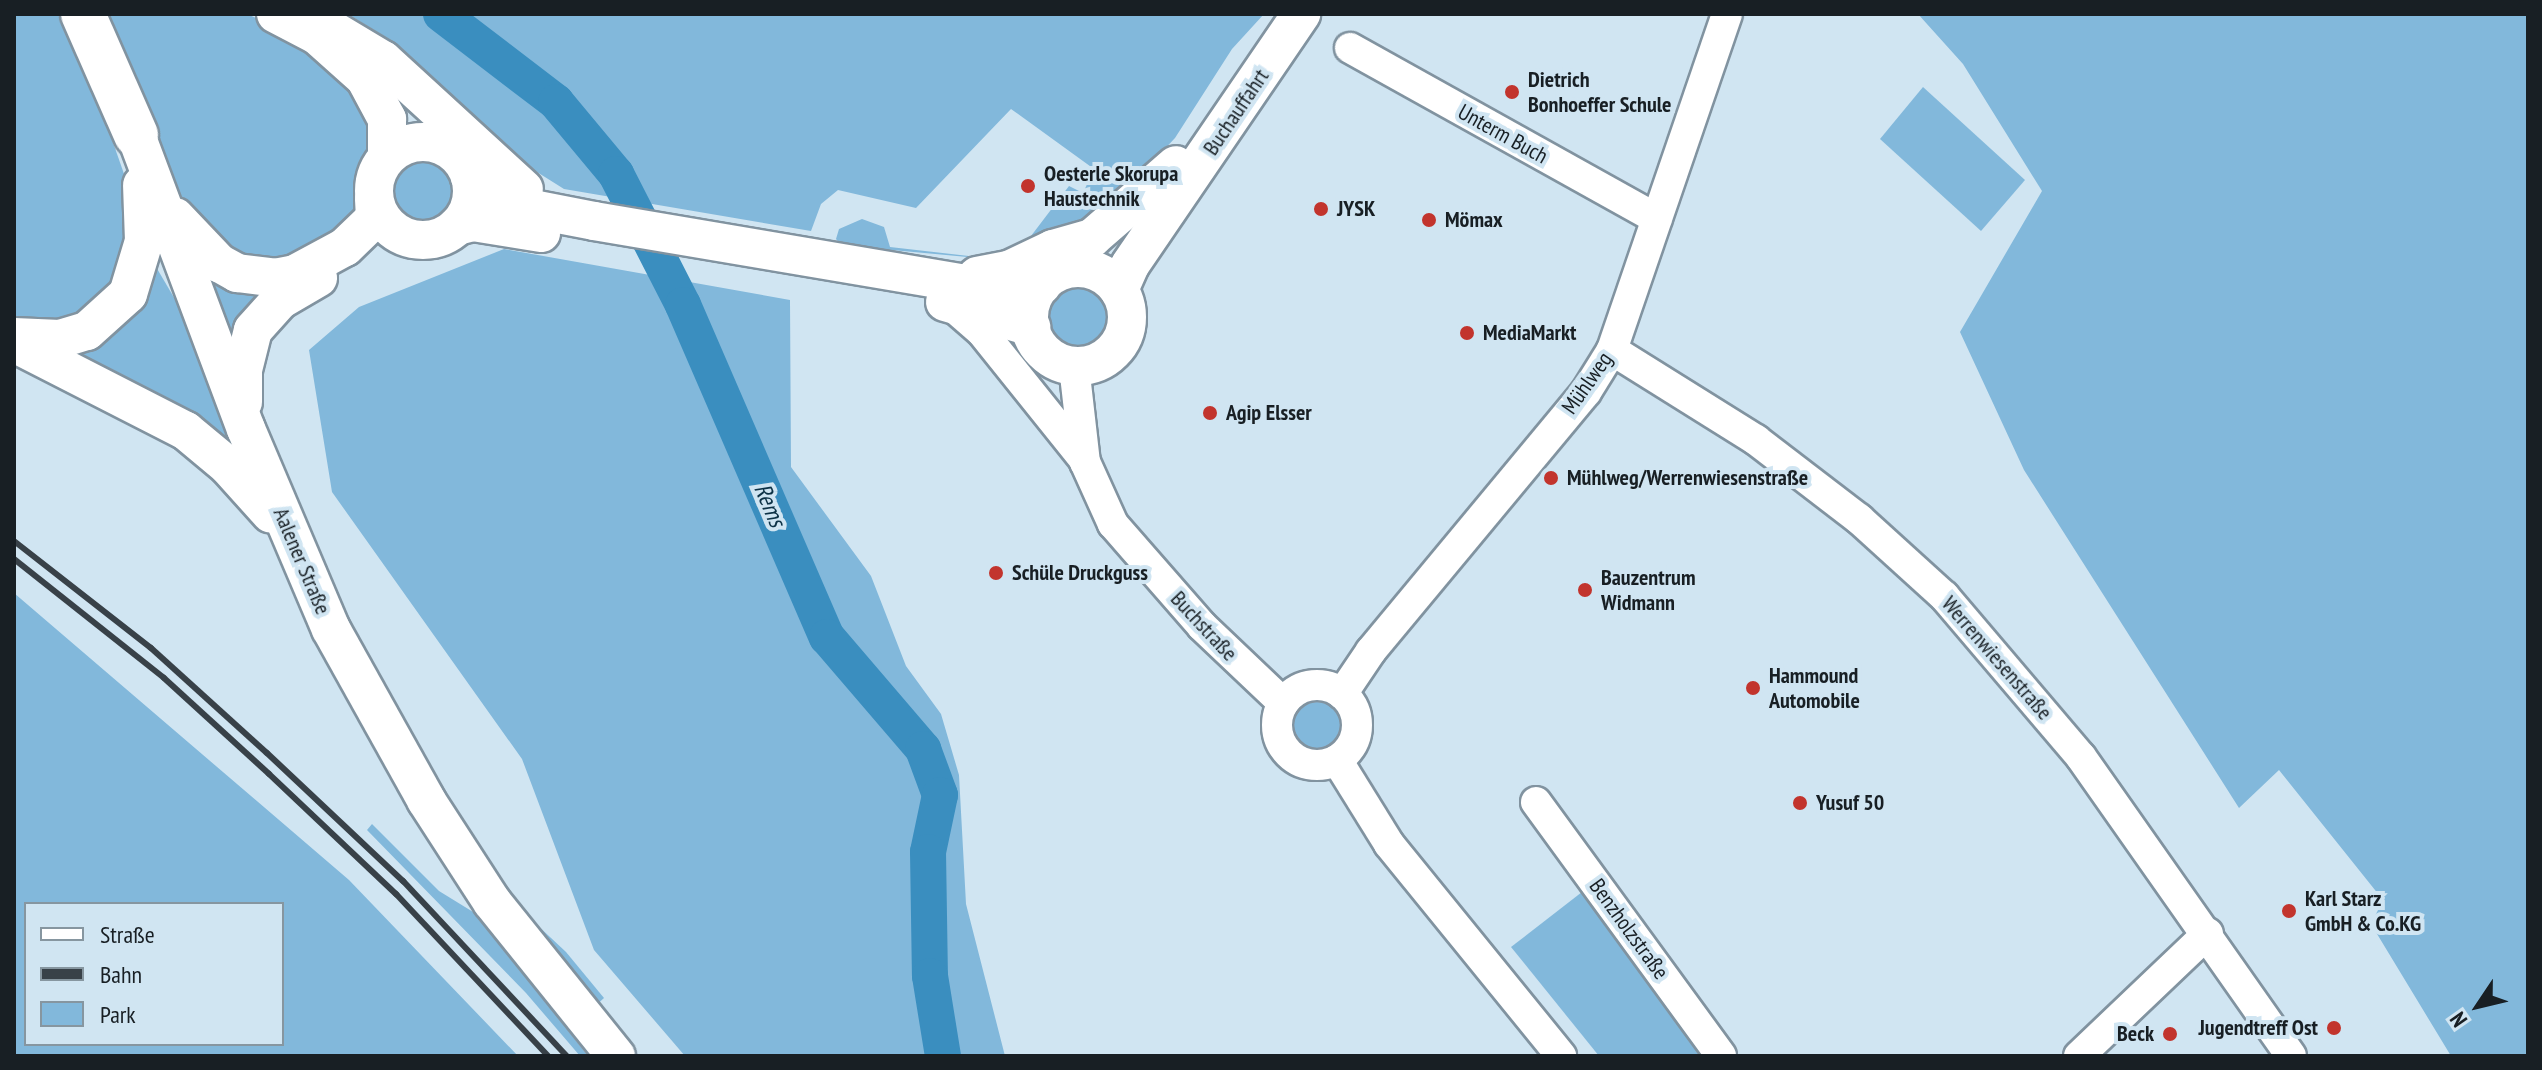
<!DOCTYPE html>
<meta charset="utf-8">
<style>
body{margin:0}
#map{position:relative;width:2542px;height:1070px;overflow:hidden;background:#d0e5f2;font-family:"PT Sans Narrow",sans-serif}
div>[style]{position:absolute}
.green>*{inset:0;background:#82b8db}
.round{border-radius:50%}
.river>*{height:36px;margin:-18px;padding:0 18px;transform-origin:18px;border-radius:18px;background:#3a8ebf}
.roads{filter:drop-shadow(2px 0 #8193a0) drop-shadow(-2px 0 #8193a0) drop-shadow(0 2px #8193a0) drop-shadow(0 -2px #8193a0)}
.minor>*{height:30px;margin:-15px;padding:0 15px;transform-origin:15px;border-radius:15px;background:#fff}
.minor>.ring{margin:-15px;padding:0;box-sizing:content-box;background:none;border:30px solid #fff;border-radius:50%}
.major>*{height:38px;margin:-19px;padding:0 19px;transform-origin:19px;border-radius:19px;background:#fff}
.major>.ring{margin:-19px;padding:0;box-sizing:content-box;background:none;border:38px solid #fff;border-radius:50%}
.highway>*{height:44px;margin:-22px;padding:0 22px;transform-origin:22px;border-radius:22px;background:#fff}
.rail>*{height:6px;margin:-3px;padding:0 3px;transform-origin:3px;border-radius:3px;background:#384148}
.dots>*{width:22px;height:22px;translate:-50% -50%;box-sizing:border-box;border:4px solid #d0e5f2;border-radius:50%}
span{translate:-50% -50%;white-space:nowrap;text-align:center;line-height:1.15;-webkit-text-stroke:8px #d0e5f2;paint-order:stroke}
.poi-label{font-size:22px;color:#181f24;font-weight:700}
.left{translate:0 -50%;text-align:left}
.right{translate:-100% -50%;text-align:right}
.street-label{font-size:22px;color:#181f24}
.water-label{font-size:24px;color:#0d3246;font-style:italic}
.frame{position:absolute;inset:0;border:16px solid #181f24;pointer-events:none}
.legend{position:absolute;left:24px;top:902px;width:260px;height:144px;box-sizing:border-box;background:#d0e5f2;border:2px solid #8696a0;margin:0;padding:10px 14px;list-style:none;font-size:24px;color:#181f24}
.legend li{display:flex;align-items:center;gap:16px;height:40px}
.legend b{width:40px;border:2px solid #8696a0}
.north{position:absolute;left:2438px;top:966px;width:80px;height:80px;-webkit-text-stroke:6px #d0e5f2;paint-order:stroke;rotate:235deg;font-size:22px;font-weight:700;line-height:32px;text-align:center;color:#181f24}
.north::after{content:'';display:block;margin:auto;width:28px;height:36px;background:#181f24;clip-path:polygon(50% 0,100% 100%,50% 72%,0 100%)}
</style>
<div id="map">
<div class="green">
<i style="clip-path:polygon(14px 14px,68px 14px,137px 211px,115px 293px,67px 323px,14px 320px)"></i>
<i style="clip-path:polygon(104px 14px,247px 14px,285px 31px,351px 78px,376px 137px,361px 178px,358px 215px,317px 259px,251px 265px,184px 212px)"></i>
<i style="clip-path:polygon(348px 14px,1264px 14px,1232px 49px,1175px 138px,1096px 222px,1000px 260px,892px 250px,894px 256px,843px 248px,836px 239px,839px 229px,862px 219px,884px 227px,890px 247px,995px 259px,1031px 236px,1069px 186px,1083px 193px,1094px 169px,1011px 109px,916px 208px,838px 190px,821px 204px,811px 231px,564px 189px,529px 167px,398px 45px)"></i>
<i style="clip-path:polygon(1918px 14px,2528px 14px,2528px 1056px,2451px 1056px,2371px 924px,2383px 900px,2279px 770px,2239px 808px,2024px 470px,1960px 332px,2042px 191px,1963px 64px)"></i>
<i style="clip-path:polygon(1923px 87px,2025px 180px,1981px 231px,1880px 139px)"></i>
<i class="round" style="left:384px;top:153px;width:76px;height:76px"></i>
<i style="clip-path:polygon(504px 249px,790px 300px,791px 467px,871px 576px,906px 666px,941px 714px,959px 775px,966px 904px,1005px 1056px,685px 1056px,594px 950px,522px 759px,332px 492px,309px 350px,359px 307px)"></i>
<i style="clip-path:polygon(149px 255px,179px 306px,238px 465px,84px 373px,68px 342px)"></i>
<i style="clip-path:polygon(206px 271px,274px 289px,235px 355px)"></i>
<i class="round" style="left:1044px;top:280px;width:74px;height:74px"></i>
<i style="clip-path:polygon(evenodd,14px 593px,349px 880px,518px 1056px,14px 1056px,14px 593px,26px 904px,282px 904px,282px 1044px,26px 1044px,26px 904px)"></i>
<i class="round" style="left:1293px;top:702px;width:48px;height:48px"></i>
<i style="clip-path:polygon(372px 824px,439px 891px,478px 915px,588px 1056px,580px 1056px,526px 993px,367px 830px)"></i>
<i style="clip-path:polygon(489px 880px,566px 952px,604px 998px,593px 1008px)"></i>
<i style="clip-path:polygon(1582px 892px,1701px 1056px,1599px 1056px,1511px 947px)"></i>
</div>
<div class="river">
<i style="left:441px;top:14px;width:145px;rotate:37.4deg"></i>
<i style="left:556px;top:102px;width:94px;rotate:50.2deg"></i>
<i style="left:616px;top:174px;width:147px;rotate:62.9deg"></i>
<i style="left:683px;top:305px;width:362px;rotate:66.6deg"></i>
<i style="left:827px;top:637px;width:148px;rotate:49.4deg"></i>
<i style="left:923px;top:749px;width:49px;rotate:69.7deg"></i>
<i style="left:940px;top:795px;width:58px;rotate:101.9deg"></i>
<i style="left:928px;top:852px;width:124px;rotate:89.1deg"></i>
<i style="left:930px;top:976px;width:81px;rotate:80.8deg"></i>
</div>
<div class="roads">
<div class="minor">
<i style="left:1350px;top:48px;width:351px;rotate:29.1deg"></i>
<i style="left:952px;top:306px;width:40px;rotate:41deg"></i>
<i style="left:982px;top:332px;width:160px;rotate:51.3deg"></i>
<i style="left:1612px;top:350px;width:170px;rotate:32deg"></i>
<i style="left:1756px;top:440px;width:130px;rotate:37.5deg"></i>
<i style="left:1859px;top:519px;width:115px;rotate:42.2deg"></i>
<i style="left:1944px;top:596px;width:211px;rotate:49.6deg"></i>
<i style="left:2081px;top:757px;width:365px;rotate:54.9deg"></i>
<i style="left:1074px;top:366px;width:97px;rotate:83.5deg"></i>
<i style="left:1085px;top:462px;width:68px;rotate:65.7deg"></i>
<i style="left:1113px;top:524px;width:135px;rotate:48.9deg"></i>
<i style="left:1202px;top:626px;width:112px;rotate:43.5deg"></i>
<i class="ring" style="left:1277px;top:685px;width:50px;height:50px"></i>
<i style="left:1342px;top:694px;width:52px;rotate:-56deg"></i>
<i style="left:1371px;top:651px;width:337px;rotate:-50.3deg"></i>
<i style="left:1586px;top:392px;width:49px;rotate:-58.2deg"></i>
<i style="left:1612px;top:350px;width:355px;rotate:-71.1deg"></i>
<i style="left:1337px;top:760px;width:99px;rotate:58.2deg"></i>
<i style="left:1389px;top:844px;width:273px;rotate:50.9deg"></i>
<i style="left:1536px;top:802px;width:314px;rotate:53.9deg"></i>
<i style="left:2079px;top:1056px;width:178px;rotate:-43.6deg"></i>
</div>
<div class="major">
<i style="left:276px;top:14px;width:47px;rotate:27.6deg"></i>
<i style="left:318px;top:36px;width:63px;rotate:41.8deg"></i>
<i style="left:365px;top:78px;width:47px;rotate:61.8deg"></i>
<i style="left:387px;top:119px;width:37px;rotate:90deg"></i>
<i style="left:306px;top:14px;width:90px;rotate:30.9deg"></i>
<i style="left:383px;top:60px;width:191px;rotate:42.5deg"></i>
<i style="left:136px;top:135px;width:314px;rotate:69.5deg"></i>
<i style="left:246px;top:429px;width:217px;rotate:67deg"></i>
<i style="left:331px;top:629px;width:196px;rotate:60.9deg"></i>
<i style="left:426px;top:800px;width:121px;rotate:57.1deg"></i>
<i style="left:492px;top:902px;width:198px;rotate:51.2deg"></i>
<i class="ring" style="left:374px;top:142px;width:60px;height:60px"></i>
<i style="left:470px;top:177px;width:60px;rotate:30deg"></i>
<i style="left:522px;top:207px;width:73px;rotate:11deg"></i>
<i style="left:594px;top:221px;width:416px;rotate:9.6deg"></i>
<i style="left:1004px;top:290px;width:38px;rotate:-7deg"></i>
<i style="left:175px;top:217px;width:64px;rotate:46.3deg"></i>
<i style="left:219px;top:263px;width:21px;rotate:29deg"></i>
<i style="left:237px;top:273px;width:38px;rotate:7deg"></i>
<i style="left:275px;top:278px;width:20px;rotate:-11deg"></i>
<i style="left:295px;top:274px;width:57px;rotate:-28.4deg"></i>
<i style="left:345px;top:247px;width:42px;rotate:-44deg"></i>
<i style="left:375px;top:218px;width:19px;rotate:-93deg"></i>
<i style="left:457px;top:226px;width:16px;rotate:-14deg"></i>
<i style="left:473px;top:222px;width:69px;rotate:9.2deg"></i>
<i class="ring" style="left:1029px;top:268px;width:60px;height:60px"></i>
<i style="left:977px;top:276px;width:33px;rotate:-11deg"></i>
<i style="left:1009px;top:270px;width:49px;rotate:-25.5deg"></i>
<i style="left:1053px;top:249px;width:41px;rotate:-15.8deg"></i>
<i style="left:1092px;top:238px;width:111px;rotate:-41deg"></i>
<i style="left:1119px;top:290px;width:27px;rotate:-66deg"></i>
<i style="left:1130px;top:265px;width:304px;rotate:-55.7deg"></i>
<i style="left:945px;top:302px;width:90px;rotate:16.2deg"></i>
<i style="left:14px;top:337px;width:46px;rotate:2.5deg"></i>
<i style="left:60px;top:339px;width:28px;rotate:-17deg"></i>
<i style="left:87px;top:331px;width:55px;rotate:-42.1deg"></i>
<i style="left:128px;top:294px;width:55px;rotate:-73.2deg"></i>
<i style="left:144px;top:241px;width:56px;rotate:-92deg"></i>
<i style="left:14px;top:343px;width:193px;rotate:27.1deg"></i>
<i style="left:186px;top:431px;width:55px;rotate:39.8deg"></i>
<i style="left:228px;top:466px;width:64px;rotate:48.1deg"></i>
<i style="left:243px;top:402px;width:32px;rotate:-90deg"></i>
<i style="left:243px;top:370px;width:41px;rotate:-76deg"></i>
<i style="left:253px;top:330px;width:40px;rotate:-48deg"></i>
<i style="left:280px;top:300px;width:44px;rotate:-30.1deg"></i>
</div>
<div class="highway">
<i style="left:83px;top:14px;width:132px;rotate:66.3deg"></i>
</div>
</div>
<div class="rail">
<i style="left:14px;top:541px;width:174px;rotate:38deg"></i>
<i style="left:151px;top:648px;width:156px;rotate:42.2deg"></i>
<i style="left:267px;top:753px;width:187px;rotate:43.3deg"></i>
<i style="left:403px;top:881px;width:240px;rotate:46.9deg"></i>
<i style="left:14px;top:559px;width:191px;rotate:38.4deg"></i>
<i style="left:164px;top:678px;width:142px;rotate:42.4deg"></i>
<i style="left:269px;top:774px;width:175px;rotate:43.4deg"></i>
<i style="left:396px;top:894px;width:222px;rotate:46.8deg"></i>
</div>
<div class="dots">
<i style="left:1512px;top:92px;background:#c2342d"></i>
<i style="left:1028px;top:186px;background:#c2342d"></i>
<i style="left:1321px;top:209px;background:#c2342d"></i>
<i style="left:1429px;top:220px;background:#c2342d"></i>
<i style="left:1467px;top:333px;background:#c2342d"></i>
<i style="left:1210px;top:413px;background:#c2342d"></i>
<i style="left:1551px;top:478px;background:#c2342d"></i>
<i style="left:996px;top:573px;background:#c2342d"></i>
<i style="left:1585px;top:590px;background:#c2342d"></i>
<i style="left:1753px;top:688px;background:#c2342d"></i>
<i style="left:1800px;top:803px;background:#c2342d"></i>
<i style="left:2289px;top:911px;background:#c2342d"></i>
<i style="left:2334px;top:1028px;background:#c2342d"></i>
<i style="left:2170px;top:1034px;background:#c2342d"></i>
</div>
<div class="poi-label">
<span class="left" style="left:1528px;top:92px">Dietrich<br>Bonhoeffer Schule</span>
<span class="left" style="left:1044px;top:186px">Oesterle Skorupa<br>Haustechnik</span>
<span class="left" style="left:1337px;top:209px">JYSK</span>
<span class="left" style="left:1445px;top:220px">Mömax</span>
<span class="left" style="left:1483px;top:333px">MediaMarkt</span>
<span class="left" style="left:1226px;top:413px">Agip Elsser</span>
<span class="left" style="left:1567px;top:478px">Mühlweg/Werrenwiesenstraße</span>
<span class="left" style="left:1012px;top:573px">Schüle Druckguss</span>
<span class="left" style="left:1601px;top:590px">Bauzentrum<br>Widmann</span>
<span class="left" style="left:1769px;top:688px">Hammound<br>Automobile</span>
<span class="left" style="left:1816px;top:803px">Yusuf 50</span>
<span class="left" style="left:2305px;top:911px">Karl Starz<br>GmbH &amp; Co.KG</span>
<span class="right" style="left:2318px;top:1028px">Jugendtreff Ost</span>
<span class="right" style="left:2154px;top:1034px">Beck</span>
</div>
<div class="street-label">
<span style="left:1236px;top:112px;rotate:-56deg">Buchauffahrt</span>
<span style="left:1503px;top:134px;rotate:29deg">Unterm Buch</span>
<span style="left:1587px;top:383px;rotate:-55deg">Mühlweg</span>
<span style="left:302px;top:561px;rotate:67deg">Aalener Straße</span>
<span style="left:1204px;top:626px;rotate:47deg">Buchstraße</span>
<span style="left:1997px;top:658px;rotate:49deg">Werrenwiesenstraße</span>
<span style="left:1629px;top:929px;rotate:54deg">Benzholzstraße</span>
</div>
<div class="water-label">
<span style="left:770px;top:505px;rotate:67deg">Rems</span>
</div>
<div class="frame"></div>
<ul class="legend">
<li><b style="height:10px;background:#fff"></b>Straße</li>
<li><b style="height:10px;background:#384148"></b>Bahn</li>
<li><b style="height:22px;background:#82b8db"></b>Park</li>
</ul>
<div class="north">N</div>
</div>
